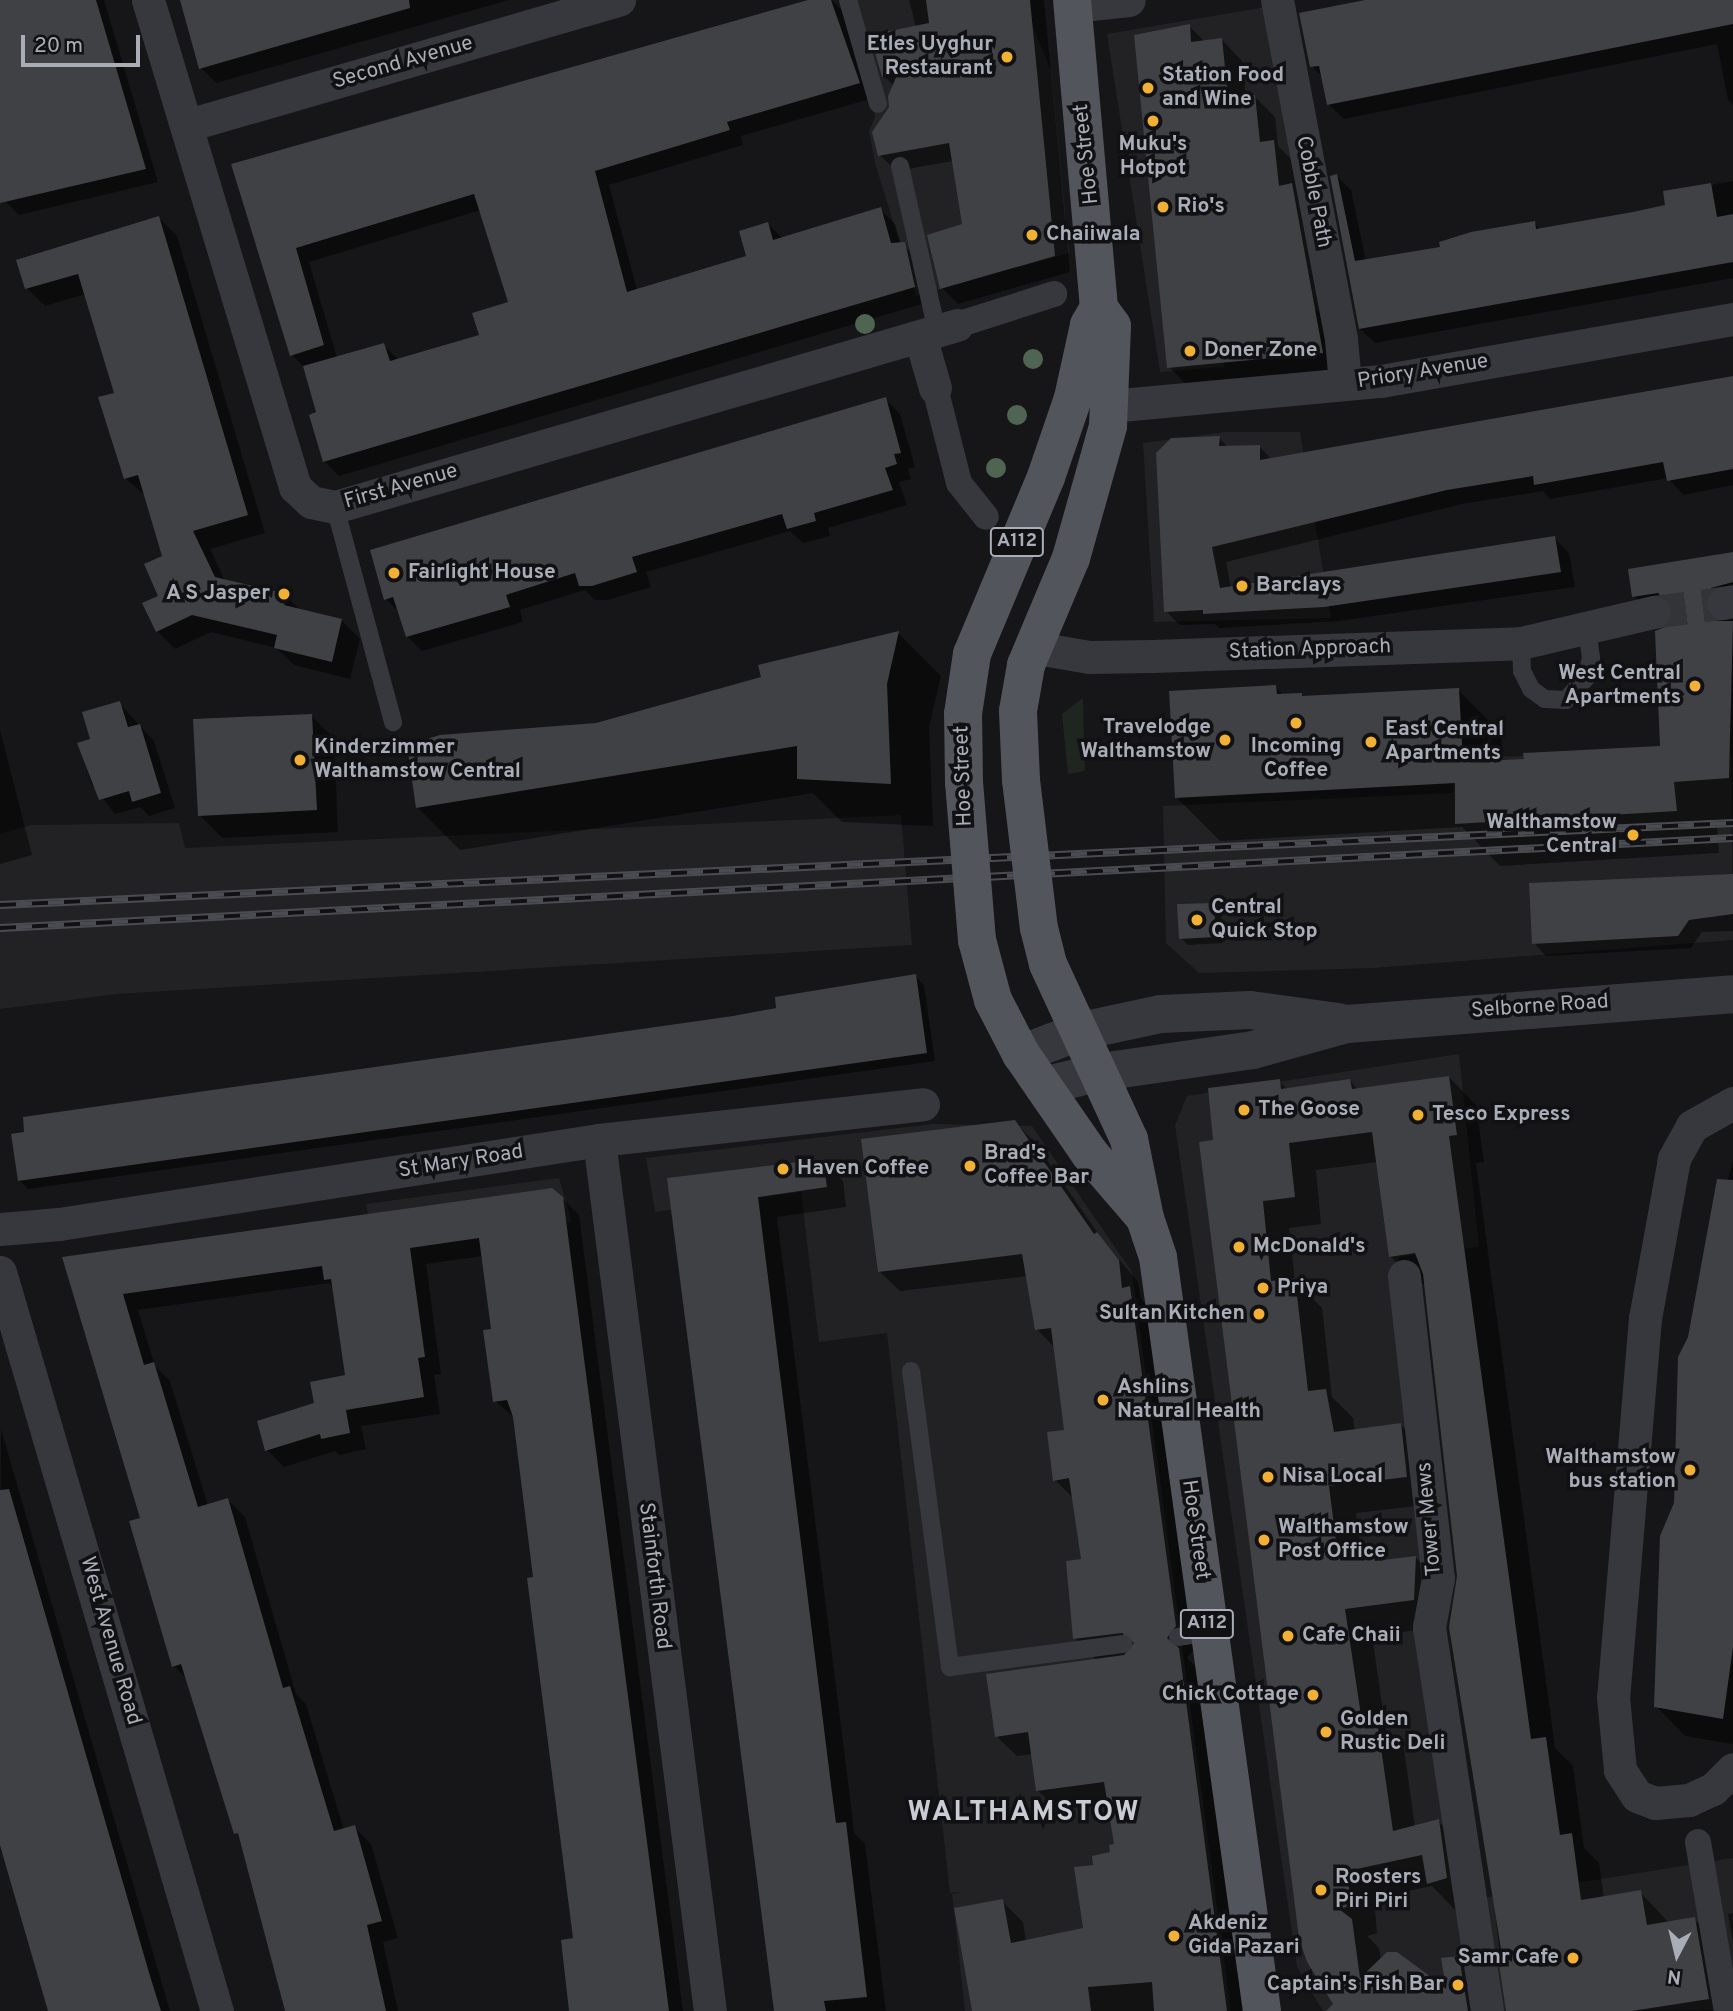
<!DOCTYPE html>
<style>
body{margin:0}
#map{position:relative;width:1733px;height:2011px;overflow:hidden;background:#161618;font-family:Overpass,sans-serif}
div>[style]{position:absolute}
.built>*{inset:0;background:#222225}
.green>*{inset:0;background:#1e261f}
.shadow>*{inset:0;background:#0007}
.building>*{inset:0;background:#404145}
.minor-tunnel>*{height:33px;margin-top:-16.5px;transform-origin:0;background:repeating-linear-gradient(90deg,#333438 0 33px,transparent 0 50px)}
.service>*{height:18px;margin:-9px;padding:0 9px;transform-origin:9px;border-radius:9px;background:#37383d}
.pedestrian>*{height:26px;margin:-13px;padding:0 13px;transform-origin:13px;border-radius:13px;background:#37383d}
.minor>*{height:33px;margin:-16.5px;padding:0 16.5px;transform-origin:16.5px;border-radius:16.5px;background:#37383d}
.tertiary>*{height:38px;margin:-19px;padding:0 19px;transform-origin:19px;border-radius:19px;background:#37383d}
.primary>*{height:38px;margin:-19px;padding:0 19px;transform-origin:19px;border-radius:19px;background:#53555c}
.rail>*{height:8px;margin-top:-4px;transform-origin:0;background:repeating-linear-gradient(90deg,#111113 0 16px,#4a4c52 0 32px);box-sizing:border-box;border-block:2px solid #4a4c52}
.primary-bridge>*{height:38px;margin:-19px;padding:0 19px;transform-origin:19px;border-radius:19px;background:#53555c}
.trees>*{width:20px;height:20px;margin:-10px;border-radius:50%;background:#506452}
.dots>*{width:19px;height:19px;translate:-50% -50%;box-sizing:border-box;border:4px solid #111113;border-radius:50%}
span{translate:-50% -50%;white-space:nowrap;text-align:center;line-height:1.15;-webkit-text-stroke:7px #111113;paint-order:stroke}
.shield-label span{padding:2px 5px;background:#111113;border:2px solid;border-radius:5px;-webkit-text-stroke-width:0}
.shield-label{font-size:19px;color:#a8adb8;font-weight:700}
.poi-label{font-size:21px;color:#a8adb8;font-weight:700}
.right{translate:-100% -50%;text-align:right}
.left{translate:0 -50%;text-align:left}
.street-label{font-size:21px;color:#a8adb8}
.district-label{font-size:28px;color:#c9ccd4;font-weight:700;letter-spacing:2px}
.north{position:absolute;left:1642px;top:1920px;width:70px;height:70px;-webkit-text-stroke:5px #111113;paint-order:stroke;rotate:187deg;font-size:19px;font-weight:700;line-height:28px;text-align:center;color:#a8adb8}
.north::after{content:'';display:block;margin:auto;width:24px;height:32px;background:#a8adb8;clip-path:polygon(50% 0,100% 100%,50% 72%,0 100%)}
.scale{position:absolute;left:21px;top:35px;width:119px;height:32px;box-sizing:border-box;border:4px solid #a8adb8;border-top:0;padding-left:9px;font-size:21px;line-height:24px;white-space:nowrap;color:#a8adb8;-webkit-text-stroke:5px #111113;paint-order:stroke}
</style>
<div id="map">
<div class="built">
<i style="clip-path:polygon(852px 0,1029px 0,1031px 21px,1051px 71px,1069px 253px,916px 296px,875px 163px,869px 131px,875px 117px)"></i>
<i style="clip-path:polygon(1266px 7px,1335px 307px,1222px 325px,1224px 367px,1160px 372px,1107px 34px)"></i>
<i style="clip-path:polygon(1225px 432px,1300px 432px,1331px 618px,1154px 622px,1143px 443px)"></i>
<i style="clip-path:polygon(1658px 750px,1659px 758px,1731px 755px,1733px 940px,1373px 968px,1199px 973px,1166px 943px,1163px 806px,1453px 793px,1452px 759px)"></i>
<i style="clip-path:polygon(901px 815px,912px 945px,116px 994px,0 1009px,0 834px,31px 825px,179px 823px,185px 848px)"></i>
<i style="clip-path:polygon(1459px 1054px,1479px 1247px,1398px 1257px,1469px 1900px,1733px 1858px,1733px 2010px,1323px 2011px,1297px 1967px,1175px 1125px,1187px 1096px)"></i>
<i style="clip-path:polygon(932px 1124px,1032px 1126px,1132px 1272px,1231px 2011px,965px 2011px,952px 1894px,960px 1892px,950px 1893px,887px 1333px,819px 1342px,801px 1192px,655px 1212px,646px 1158px)"></i>
<i style="clip-path:polygon(559px 1178px,572px 1222px,408px 1244px,383px 1289px,366px 1204px)"></i>
</div>
<div class="green">
<i style="clip-path:polygon(1083px 698px,1085px 771px,1068px 774px,1062px 714px)"></i>
</div>
<div class="shadow">
<i style="clip-path:polygon(0 0,104px 0,158px 182px,19px 215px,5px 201px,0 183px)"></i>
<i style="clip-path:polygon(182px 0,509px 0,216px 83px,201px 68px)"></i>
<i style="clip-path:polygon(evenodd,815px 0,832px 0,843px 11px,874px 98px,741px 136px,743px 145px,609px 185px,637px 290px,748px 257px,767px 223px,783px 239px,880px 209px,895px 224px,901px 244px,920px 259px,929px 302px,339px 476px,324px 461px,319px 413px,305px 368px,292px 355px,234px 165px,815px 0,481px 210px,510px 304px,481px 336px,399px 360px,384px 346px,337px 358px,309px 262px,481px 210px)"></i>
<i style="clip-path:polygon(909px 0,1044px 0,1070px 272px,958px 304px,942px 288px,964px 225px,953px 161px,896px 171px,880px 155px,894px 86px,884px 76px,916px 27px)"></i>
<i style="clip-path:polygon(1375px 0,1733px 0,1733px 105px,1728px 100px,1717px 44px,1344px 119px,1329px 105px,1324px 79px,1312px 66px)"></i>
<i style="clip-path:polygon(1189px 26px,1205px 42px,1222px 40px,1242px 61px,1246px 97px,1254px 96px,1275px 117px,1278px 146px,1295px 163px,1343px 373px,1190px 388px,1169px 367px)"></i>
<i style="clip-path:polygon(1337px 176px,1351px 190px,1366px 261px,1442px 248px,1534px 223px,1541px 230px,1667px 207px,1665px 193px,1733px 181px,1733px 278px,1375px 343px,1360px 329px)"></i>
<i style="clip-path:polygon(159px 218px,177px 236px,265px 533px,210px 549px,225px 581px,286px 596px,301px 611px,341px 620px,360px 639px,350px 679px,294px 665px,276px 648px,211px 632px,175px 649px,157px 631px,164px 557px,146px 496px,125px 478px,116px 394px,86px 294px,45px 306px,27px 288px)"></i>
<i style="clip-path:polygon(1733px 378px,1733px 485px,1683px 495px,1668px 478px,1550px 499px,1543px 491px,1462px 504px,1226px 562px,1231px 588px,1554px 538px,1569px 553px,1575px 587px,1339px 621px,1219px 628px,1215px 624px,1180px 625px,1166px 611px,1219px 438px,1228px 447px,1259px 446px,1272px 460px)"></i>
<i style="clip-path:polygon(885px 399px,900px 414px,915px 467px,908px 469px,911px 479px,899px 482px,907px 505px,828px 528px,830px 536px,803px 543px,790px 531px,646px 572px,651px 587px,608px 600px,595px 600px,585px 590px,520px 610px,523px 622px,422px 651px,407px 636px,400px 613px,386px 599px)"></i>
<i style="clip-path:polygon(1733px 554px,1733px 823px,1717px 824px,1719px 853px,1500px 866px,1462px 827px,1220px 841px,1177px 798px,1276px 687px,1284px 696px,1305px 698px,1458px 690px,1501px 733px,1503px 762px,1662px 747px,1666px 628px,1634px 596px)"></i>
<i style="clip-path:polygon(898px 633px,941px 676px,929px 727px,933px 826px,842px 822px,813px 793px,460px 850px,417px 807px,596px 724px,764px 678px)"></i>
<i style="clip-path:polygon(119px 703px,154px 741px,175px 808px,149px 816px,140px 807px,115px 814px,91px 783px,79px 744px,92px 741px)"></i>
<i style="clip-path:polygon(311px 716px,334px 738px,338px 832px,222px 838px,200px 815px)"></i>
<i style="clip-path:polygon(0 730px,32px 855px,0 864px)"></i>
<i style="clip-path:polygon(1733px 876px,1733px 931px,1702px 932px,1691px 948px,1546px 956px,1534px 943px)"></i>
<i style="clip-path:polygon(1213px 904px,1221px 912px,1222px 943px,1188px 945px,1181px 938px)"></i>
<i style="clip-path:polygon(915px 976px,924px 985px,935px 1061px,28px 1189px,19px 1180px)"></i>
<i style="clip-path:polygon(1449px 1077px,1476px 1105px,1484px 1162px,1476px 1163px,1555px 1748px,1573px 1766px,1584px 1848px,1599px 1863px,1604px 1898px,1640px 1892px,1669px 1923px,1694px 1919px,1722px 1947px,1733px 2011px,1506px 2011px,1426px 1283px,1418px 1284px,1390px 1256px,1377px 1162px,1316px 1170px,1321px 1224px,1289px 1228px,1295px 1281px,1322px 1308px,1332px 1397px,1353px 1418px,1355px 1431px,1401px 1425px,1428px 1452px,1434px 1504px,1356px 1513px,1361px 1553px,1373px 1552px,1382px 1562px,1416px 1558px,1443px 1585px,1441px 1627px,1372px 1636px,1386px 1731px,1404px 1749px,1415px 1827px,1438px 1821px,1466px 1849px,1456px 1911px,1432px 1886px,1374px 1898px,1377px 1933px,1367px 1936px,1379px 1948px,1381px 1960px,1449px 1992px,1459px 1958px,1486px 1986px,1490px 2011px,1335px 2011px,1215px 1142px,1279px 1081px,1288px 1090px,1350px 1081px,1358px 1090px)"></i>
<i style="clip-path:polygon(1015px 1122px,1035px 1143px,1102px 1239px,1138px 1282px,1141px 1299px,1150px 1308px,1196px 1647px,1187px 1658px,1199px 1670px,1244px 2011px,974px 2011px,1002px 1901px,1023px 1922px,1026px 1941px,1085px 1929px,1095px 1867px,1116px 1846px,1109px 1803px,1058px 1810px,1037px 1790px,1033px 1754px,1017px 1756px,996px 1736px,1097px 1661px,1075px 1638px,1083px 1560px,1074px 1499px,1055px 1480px,1066px 1431px,1055px 1348px,1037px 1329px,1028px 1276px,900px 1291px,879px 1271px)"></i>
<i style="clip-path:polygon(1733px 1159px,1733px 1744px,1685px 1736px,1656px 1706px,1689px 1338px)"></i>
<i style="clip-path:polygon(823px 1161px,843px 1181px,846px 1207px,777px 1217px,851px 1806px,854px 1833px,865px 1844px,886px 2011px,778px 2011px,669px 1180px)"></i>
<i style="clip-path:polygon(562px 1198px,579px 1215px,683px 2011px,571px 2011px,575px 1940px,535px 1578px,514px 1417px,495px 1401px,493px 1330px,483px 1256px,426px 1264px,441px 1374px,434px 1375px,440px 1414px,361px 1426px,366px 1449px,339px 1455px,335px 1451px,284px 1467px,267px 1450px,347px 1377px,334px 1289px,329px 1283px,138px 1310px,155px 1366px,170px 1381px,208px 1506px,228px 1500px,245px 1517px,296px 1694px,306px 1704px,344px 1830px,354px 1827px,371px 1844px,398px 1938px,383px 1942px,398px 2011px,285px 2011px,241px 1838px,189px 1681px,174px 1666px,142px 1519px,64px 1258px)"></i>
<i style="clip-path:polygon(1px 1429px,170px 2011px,50px 2011px,0 1839px)"></i>
<i style="clip-path:polygon(1733px 1913px,1733px 1942px,1728px 1914px)"></i>
</div>
<div class="building">
<i style="clip-path:polygon(0 0,96px 0,146px 169px,0 203px)"></i>
<i style="clip-path:polygon(180px 0,409px 0,410px 8px,199px 69px)"></i>
<i style="clip-path:polygon(808px 0,831px 0,860px 83px,727px 122px,730px 130px,595px 171px,627px 292px,746px 256px,739px 231px,768px 222px,773px 240px,881px 207px,891px 243px,905px 242px,915px 287px,323px 462px,309px 415px,316px 412px,303px 366px,384px 343px,390px 361px,479px 335px,472px 313px,508px 302px,474px 194px,296px 248px,324px 345px,290px 356px,231px 164px)"></i>
<i style="clip-path:polygon(926px 0,1030px 0,1055px 256px,940px 289px,927px 235px,962px 224px,949px 143px,878px 156px,872px 132px,889px 107px,888px 96px,898px 73px,882px 77px,870px 35px,929px 23px)"></i>
<i style="clip-path:polygon(1365px 0,1733px 0,1733px 24px,1327px 105px,1319px 66px,1310px 67px,1299px 13px)"></i>
<i style="clip-path:polygon(1190px 24px,1191px 42px,1222px 38px,1228px 97px,1255px 95px,1260px 142px,1274px 140px,1279px 186px,1292px 183px,1323px 353px,1167px 368px,1134px 35px)"></i>
<i style="clip-path:polygon(1337px 174px,1355px 261px,1440px 247px,1439px 242px,1471px 232px,1535px 221px,1536px 229px,1633px 212px,1665px 205px,1663px 191px,1711px 183px,1717px 217px,1733px 214px,1733px 262px,1359px 329px,1330px 176px)"></i>
<i style="clip-path:polygon(159px 216px,248px 515px,193px 531px,215px 577px,287px 594px,284px 605px,342px 619px,332px 662px,274px 648px,277px 635px,192px 615px,156px 632px,142px 603px,158px 596px,144px 564px,162px 556px,138px 475px,124px 479px,98px 397px,114px 393px,78px 274px,25px 289px,16px 260px)"></i>
<i style="clip-path:polygon(1733px 376px,1733px 469px,1667px 481px,1663px 462px,1534px 485px,1533px 476px,1447px 490px,1212px 547px,1220px 588px,1555px 536px,1561px 572px,1324px 607px,1203px 614px,1203px 610px,1164px 612px,1156px 453px,1171px 438px,1220px 436px,1219px 446px,1260px 445px,1260px 460px)"></i>
<i style="clip-path:polygon(886px 397px,901px 453px,894px 454px,897px 464px,885px 468px,893px 490px,814px 513px,816px 521px,787px 529px,782px 514px,632px 557px,637px 572px,592px 586px,579px 586px,575px 573px,506px 595px,510px 607px,406px 637px,393px 597px,384px 600px,370px 550px)"></i>
<i style="clip-path:polygon(1733px 552px,1733px 582px,1711px 588px,1704px 606px,1716px 621px,1733px 621px,1729px 778px,1674px 782px,1677px 811px,1455px 824px,1455px 783px,1175px 798px,1169px 691px,1276px 685px,1277px 694px,1302px 693px,1302px 696px,1459px 688px,1463px 762px,1524px 759px,1523px 753px,1660px 746px,1655px 631px,1667px 626px,1672px 608px,1658px 593px,1632px 597px,1628px 569px)"></i>
<i style="clip-path:polygon(899px 631px,887px 684px,891px 784px,797px 779px,797px 746px,416px 808px,407px 745px,440px 735px,596px 723px,761px 677px,758px 665px)"></i>
<i style="clip-path:polygon(120px 701px,128px 727px,140px 724px,161px 793px,132px 802px,129px 791px,99px 800px,77px 743px,90px 739px,82px 712px)"></i>
<i style="clip-path:polygon(312px 714px,317px 810px,198px 816px,193px 719px)"></i>
<i style="clip-path:polygon(1733px 874px,1733px 914px,1689px 920px,1678px 936px,1532px 944px,1529px 883px)"></i>
<i style="clip-path:polygon(1214px 903px,1216px 937px,1179px 939px,1177px 904px)"></i>
<i style="clip-path:polygon(916px 974px,927px 1053px,18px 1181px,11px 1134px,24px 1132px,23px 1117px,733px 1016px,776px 1008px,775px 997px)"></i>
<i style="clip-path:polygon(1449px 1076px,1457px 1135px,1449px 1136px,1531px 1739px,1546px 1737px,1560px 1835px,1572px 1833px,1581px 1900px,1641px 1890px,1647px 1925px,1695px 1917px,1709px 1999px,1632px 2011px,1506px 2011px,1497px 1950px,1501px 1949px,1449px 1627px,1457px 1576px,1423px 1274px,1415px 1253px,1389px 1257px,1372px 1132px,1289px 1143px,1295px 1197px,1263px 1201px,1271px 1281px,1295px 1278px,1308px 1391px,1326px 1389px,1334px 1432px,1401px 1423px,1407px 1477px,1329px 1486px,1337px 1549px,1348px 1547px,1348px 1553px,1373px 1550px,1375px 1561px,1416px 1556px,1414px 1600px,1345px 1609px,1362px 1722px,1377px 1720px,1393px 1831px,1439px 1819px,1447px 1878px,1427px 1884px,1422px 1855px,1347px 1871px,1351px 1906px,1339px 1909px,1352px 1919px,1360px 1978px,1387px 1952px,1397px 1952px,1446px 1988px,1441px 1958px,1459px 1956px,1468px 2011px,1326px 2011px,1333px 2004px,1307px 1962px,1299px 1938px,1199px 1142px,1213px 1140px,1208px 1088px,1280px 1079px,1281px 1089px,1350px 1079px,1352px 1089px)"></i>
<i style="clip-path:polygon(1015px 1120px,1094px 1234px,1097px 1232px,1119px 1260px,1122px 1288px,1130px 1286px,1176px 1626px,1167px 1638px,1179px 1648px,1227px 2011px,1154px 2011px,1152px 1982px,1088px 1987px,1091px 2011px,972px 2011px,954px 1908px,1003px 1899px,1011px 1943px,1083px 1928px,1074px 1867px,1093px 1865px,1092px 1856px,1110px 1852px,1109px 1845px,1114px 1844px,1104px 1782px,1036px 1791px,1028px 1732px,995px 1737px,986px 1674px,1124px 1655px,1134px 1643px,1122px 1633px,1073px 1639px,1066px 1561px,1081px 1559px,1069px 1478px,1053px 1481px,1047px 1432px,1064px 1430px,1059px 1390px,1051px 1328px,1035px 1330px,1022px 1254px,878px 1272px,861px 1139px)"></i>
<i style="clip-path:polygon(823px 1159px,827px 1187px,758px 1197px,831px 1785px,836px 1823px,846px 1822px,867px 1997px,824px 2001px,826px 2011px,774px 2011px,667px 1178px)"></i>
<i style="clip-path:polygon(1717px 1179px,1733px 1180px,1733px 1647px,1723px 1719px,1654px 1707px,1660px 1536px,1674px 1503px,1678px 1357px,1688px 1337px)"></i>
<i style="clip-path:polygon(552px 1188px,563px 1197px,669px 2011px,569px 2011px,561px 1940px,573px 1938px,527px 1578px,533px 1577px,513px 1417px,507px 1400px,493px 1402px,483px 1330px,491px 1329px,479px 1238px,410px 1248px,425px 1357px,418px 1358px,424px 1397px,346px 1410px,350px 1433px,321px 1439px,320px 1434px,265px 1451px,257px 1421px,314px 1403px,310px 1382px,345px 1375px,331px 1279px,324px 1280px,322px 1266px,123px 1294px,144px 1365px,154px 1362px,198px 1507px,228px 1498px,283px 1688px,290px 1686px,334px 1831px,355px 1825px,382px 1921px,367px 1925px,386px 2011px,285px 2011px,238px 1833px,234px 1834px,181px 1664px,172px 1667px,129px 1521px,140px 1518px,62px 1257px)"></i>
<i style="clip-path:polygon(9px 1489px,150px 1976px,161px 2011px,48px 2011px,8px 1873px,0 1845px,0 1490px)"></i>
</div>
<div class="minor-tunnel">
<i style="left:1653px;top:612px;width:71px;rotate:-7.3deg"></i>
</div>
<div class="service">
<i style="left:848px;top:0;width:108px;rotate:73.9deg"></i>
<i style="left:900px;top:166px;width:169px;rotate:77.4deg"></i>
<i style="left:335px;top:507px;width:223px;rotate:74.9deg"></i>
<i style="left:1521px;top:643px;width:28px;rotate:88deg"></i>
<i style="left:1522px;top:671px;width:20px;rotate:63deg"></i>
<i style="left:1531px;top:689px;width:17px;rotate:36deg"></i>
<i style="left:1545px;top:699px;width:21px;rotate:3deg"></i>
<i style="left:1566px;top:700px;width:30px;rotate:-48deg"></i>
<i style="left:1586px;top:678px;width:21px;rotate:-76deg"></i>
<i style="left:1591px;top:658px;width:29px;rotate:-98deg"></i>
<i style="left:911px;top:1371px;width:299px;rotate:82.5deg"></i>
<i style="left:950px;top:1667px;width:175px;rotate:-7.6deg"></i>
<i style="left:1178px;top:1637px;width:30px;rotate:-9deg"></i>
</div>
<div class="pedestrian">
<i style="left:957px;top:325px;width:102px;rotate:-17.7deg"></i>
<i style="left:935px;top:388px;width:98px;rotate:75.8deg"></i>
<i style="left:959px;top:483px;width:43px;rotate:51.5deg"></i>
<i style="left:1698px;top:1842px;width:171px;rotate:80.3deg"></i>
</div>
<div class="minor">
<i style="left:148px;top:0;width:509px;rotate:73.2deg"></i>
<i style="left:295px;top:487px;width:22px;rotate:43deg"></i>
<i style="left:311px;top:502px;width:25px;rotate:12deg"></i>
<i style="left:335px;top:507px;width:648px;rotate:-16.31deg"></i>
<i style="left:1277px;top:0;width:345px;rotate:79.3deg"></i>
<i style="left:1341px;top:339px;width:45px;rotate:84.9deg"></i>
<i style="left:1072px;top:6px;width:57px;rotate:-6deg"></i>
<i style="left:188px;top:125px;width:449px;rotate:-16.2deg"></i>
<i style="left:920px;top:336px;width:54px;rotate:73.9deg"></i>
<i style="left:1110px;top:406px;width:272px;rotate:-5.3deg"></i>
<i style="left:1381px;top:381px;width:357px;rotate:-10deg"></i>
<i style="left:1723px;top:603px;width:10px;rotate:-11deg"></i>
<i style="left:1031px;top:647px;width:59px;rotate:9.8deg"></i>
<i style="left:1089px;top:657px;width:64px;rotate:-0.9deg"></i>
<i style="left:1153px;top:656px;width:368px;rotate:-2deg"></i>
<i style="left:1521px;top:643px;width:136px;rotate:-13.2deg"></i>
<i style="left:1733px;top:1103px;width:47px;rotate:150.7deg"></i>
<i style="left:1692px;top:1126px;width:38px;rotate:119deg"></i>
<i style="left:1674px;top:1159px;width:162px;rotate:100.3deg"></i>
<i style="left:1645px;top:1318px;width:380px;rotate:94.8deg"></i>
<i style="left:1613px;top:1697px;width:73px;rotate:84.5deg"></i>
<i style="left:1620px;top:1770px;width:31px;rotate:57deg"></i>
<i style="left:1637px;top:1796px;width:19px;rotate:21deg"></i>
<i style="left:1655px;top:1803px;width:34px;rotate:-5deg"></i>
<i style="left:1689px;top:1800px;width:26px;rotate:-25deg"></i>
<i style="left:1713px;top:1789px;width:28px;rotate:-45deg"></i>
<i style="left:599px;top:1140px;width:878px;rotate:82.74deg"></i>
<i style="left:0;top:1229px;width:59px;rotate:-4.8deg"></i>
<i style="left:59px;top:1224px;width:546px;rotate:-8.84deg"></i>
<i style="left:599px;top:1140px;width:326px;rotate:-6.3deg"></i>
<i style="left:0;top:1272px;width:770px;rotate:73.64deg"></i>
<i style="left:1404px;top:1276px;width:304px;rotate:83.6deg"></i>
<i style="left:1438px;top:1578px;width:50px;rotate:100.4deg"></i>
<i style="left:1429px;top:1627px;width:388px;rotate:81.4deg"></i>
</div>
<div class="tertiary">
<i style="left:1021px;top:1054px;width:64px;rotate:-21deg"></i>
<i style="left:1081px;top:1031px;width:82px;rotate:-12deg"></i>
<i style="left:1161px;top:1014px;width:89px;rotate:-2.6deg"></i>
<i style="left:1250px;top:1010px;width:89px;rotate:7.8deg"></i>
<i style="left:1043px;top:1086px;width:60px;rotate:-13.6deg"></i>
<i style="left:1101px;top:1072px;width:154px;rotate:-8.2deg"></i>
<i style="left:1253px;top:1050px;width:98px;rotate:-15.5deg"></i>
<i style="left:1347px;top:1024px;width:387px;rotate:-4.4deg"></i>
</div>
<div class="primary">
<i style="left:1021px;top:780px;width:69px;rotate:-92.5deg"></i>
<i style="left:1018px;top:711px;width:47px;rotate:-80.1deg"></i>
<i style="left:1026px;top:665px;width:116px;rotate:-67.2deg"></i>
<i style="left:1071px;top:558px;width:137px;rotate:-74.3deg"></i>
<i style="left:1108px;top:426px;width:100px;rotate:-87.7deg"></i>
<i style="left:1112px;top:326px;width:22px;rotate:-126deg"></i>
<i style="left:964px;top:782px;width:68px;rotate:-90.8deg"></i>
<i style="left:963px;top:714px;width:61px;rotate:-81.5deg"></i>
<i style="left:972px;top:654px;width:192px;rotate:-67.3deg"></i>
<i style="left:1046px;top:477px;width:83px;rotate:-71.1deg"></i>
<i style="left:1073px;top:398px;width:75px;rotate:-77.6deg"></i>
<i style="left:1089px;top:325px;width:20px;rotate:-60deg"></i>
<i style="left:1099px;top:308px;width:309px;rotate:-95deg"></i>
<i style="left:1039px;top:928px;width:37px;rotate:76deg"></i>
<i style="left:1048px;top:964px;width:193px;rotate:65.2deg"></i>
<i style="left:1129px;top:1139px;width:81px;rotate:78.6deg"></i>
<i style="left:1145px;top:1218px;width:41px;rotate:71.6deg"></i>
<i style="left:1158px;top:1257px;width:761px;rotate:82.15deg"></i>
<i style="left:977px;top:940px;width:62px;rotate:75.1deg"></i>
<i style="left:993px;top:1000px;width:61px;rotate:62.6deg"></i>
<i style="left:1021px;top:1054px;width:121px;rotate:55.4deg"></i>
<i style="left:1090px;top:1154px;width:84px;rotate:49.3deg"></i>
</div>
<div class="rail">
<i style="left:0;top:905px;width:1735px;rotate:-2.71deg"></i>
<i style="left:0;top:928px;width:1735px;rotate:-2.97deg"></i>
</div>
<div class="primary-bridge">
<i style="left:1021px;top:780px;width:149px;rotate:83.1deg"></i>
<i style="left:964px;top:782px;width:159px;rotate:85.3deg"></i>
</div>
<div class="trees">
<i style="left:865px;top:324px"></i>
<i style="left:1033px;top:359px"></i>
<i style="left:1017px;top:415px"></i>
<i style="left:996px;top:468px"></i>
</div>
<div class="dots">
<i style="left:1007px;top:57px;background:#f2b134"></i>
<i style="left:1148px;top:88px;background:#f2b134"></i>
<i style="left:1153px;top:121px;background:#f2b134"></i>
<i style="left:1163px;top:207px;background:#f2b134"></i>
<i style="left:1032px;top:235px;background:#f2b134"></i>
<i style="left:1190px;top:351px;background:#f2b134"></i>
<i style="left:394px;top:573px;background:#f2b134"></i>
<i style="left:1242px;top:586px;background:#f2b134"></i>
<i style="left:284px;top:594px;background:#f2b134"></i>
<i style="left:1695px;top:686px;background:#f2b134"></i>
<i style="left:1296px;top:723px;background:#f2b134"></i>
<i style="left:1225px;top:740px;background:#f2b134"></i>
<i style="left:1371px;top:742px;background:#f2b134"></i>
<i style="left:300px;top:760px;background:#f2b134"></i>
<i style="left:1633px;top:835px;background:#f2b134"></i>
<i style="left:1197px;top:920px;background:#f2b134"></i>
<i style="left:1244px;top:1110px;background:#f2b134"></i>
<i style="left:1418px;top:1115px;background:#f2b134"></i>
<i style="left:970px;top:1166px;background:#f2b134"></i>
<i style="left:783px;top:1169px;background:#f2b134"></i>
<i style="left:1239px;top:1247px;background:#f2b134"></i>
<i style="left:1263px;top:1288px;background:#f2b134"></i>
<i style="left:1259px;top:1314px;background:#f2b134"></i>
<i style="left:1103px;top:1400px;background:#f2b134"></i>
<i style="left:1690px;top:1470px;background:#f2b134"></i>
<i style="left:1268px;top:1477px;background:#f2b134"></i>
<i style="left:1264px;top:1540px;background:#f2b134"></i>
<i style="left:1288px;top:1636px;background:#f2b134"></i>
<i style="left:1313px;top:1695px;background:#f2b134"></i>
<i style="left:1326px;top:1732px;background:#f2b134"></i>
<i style="left:1321px;top:1890px;background:#f2b134"></i>
<i style="left:1174px;top:1936px;background:#f2b134"></i>
<i style="left:1573px;top:1958px;background:#f2b134"></i>
<i style="left:1458px;top:1985px;background:#f2b134"></i>
</div>
<div class="shield-label">
<span style="left:1017px;top:542px">A112</span>
<span style="left:1207px;top:1624px">A112</span>
</div>
<div class="poi-label">
<span class="right" style="left:993px;top:57px">Etles Uyghur<br>Restaurant</span>
<span class="left" style="left:1162px;top:88px">Station Food<br>and Wine</span>
<span style="left:1153px;top:157px">Muku's<br>Hotpot</span>
<span class="left" style="left:1177px;top:207px">Rio's</span>
<span class="left" style="left:1046px;top:235px">Chaiiwala</span>
<span class="left" style="left:1204px;top:351px">Doner Zone</span>
<span class="left" style="left:408px;top:573px">Fairlight House</span>
<span class="left" style="left:1256px;top:586px">Barclays</span>
<span class="right" style="left:270px;top:594px">A S Jasper</span>
<span class="right" style="left:1681px;top:686px">West Central<br>Apartments</span>
<span class="right" style="left:1211px;top:740px">Travelodge<br>Walthamstow</span>
<span class="left" style="left:1385px;top:742px">East Central<br>Apartments</span>
<span style="left:1296px;top:759px">Incoming<br>Coffee</span>
<span class="left" style="left:314px;top:760px">Kinderzimmer<br>Walthamstow Central</span>
<span class="right" style="left:1617px;top:835px">Walthamstow<br>Central</span>
<span class="left" style="left:1211px;top:920px">Central<br>Quick Stop</span>
<span class="left" style="left:1258px;top:1110px">The Goose</span>
<span class="left" style="left:1432px;top:1115px">Tesco Express</span>
<span class="left" style="left:984px;top:1166px">Brad's<br>Coffee Bar</span>
<span class="left" style="left:797px;top:1169px">Haven Coffee</span>
<span class="left" style="left:1253px;top:1247px">McDonald's</span>
<span class="left" style="left:1277px;top:1288px">Priya</span>
<span class="right" style="left:1245px;top:1314px">Sultan Kitchen</span>
<span class="left" style="left:1117px;top:1400px">Ashlins<br>Natural Health</span>
<span class="right" style="left:1676px;top:1470px">Walthamstow<br>bus station</span>
<span class="left" style="left:1282px;top:1477px">Nisa Local</span>
<span class="left" style="left:1278px;top:1540px">Walthamstow<br>Post Office</span>
<span class="left" style="left:1302px;top:1636px">Cafe Chaii</span>
<span class="right" style="left:1299px;top:1695px">Chick Cottage</span>
<span class="left" style="left:1340px;top:1732px">Golden<br>Rustic Deli</span>
<span class="left" style="left:1335px;top:1890px">Roosters<br>Piri Piri</span>
<span class="left" style="left:1188px;top:1936px">Akdeniz<br>Gida Pazari</span>
<span class="right" style="left:1559px;top:1958px">Samr Cafe</span>
<span class="right" style="left:1444px;top:1985px">Captain's Fish Bar</span>
</div>
<div class="street-label">
<span style="left:403px;top:63px;rotate:-16deg">Second Avenue</span>
<span style="left:1087px;top:154px;rotate:-96deg">Hoe Street</span>
<span style="left:1313px;top:192px;rotate:79deg">Cobble Path</span>
<span style="left:1423px;top:372px;rotate:-9deg">Priory Avenue</span>
<span style="left:401px;top:487px;rotate:-16deg">First Avenue</span>
<span style="left:1310px;top:650px;rotate:-2deg">Station Approach</span>
<span style="left:964px;top:776px;rotate:-92deg">Hoe Street</span>
<span style="left:1540px;top:1007px;rotate:-4deg">Selborne Road</span>
<span style="left:461px;top:1162px;rotate:-9deg">St Mary Road</span>
<span style="left:1430px;top:1519px;rotate:-95deg">Tower Mews</span>
<span style="left:1195px;top:1530px;rotate:82deg">Hoe Street</span>
<span style="left:654px;top:1576px;rotate:83deg">Stainforth Road</span>
<span style="left:110px;top:1641px;rotate:74deg">West Avenue Road</span>
</div>
<div class="district-label">
<span style="left:1024px;top:1813px">WALTHAMSTOW</span>
</div>
<div class="north">N</div>
<div class="scale">20 m</div>
</div>
